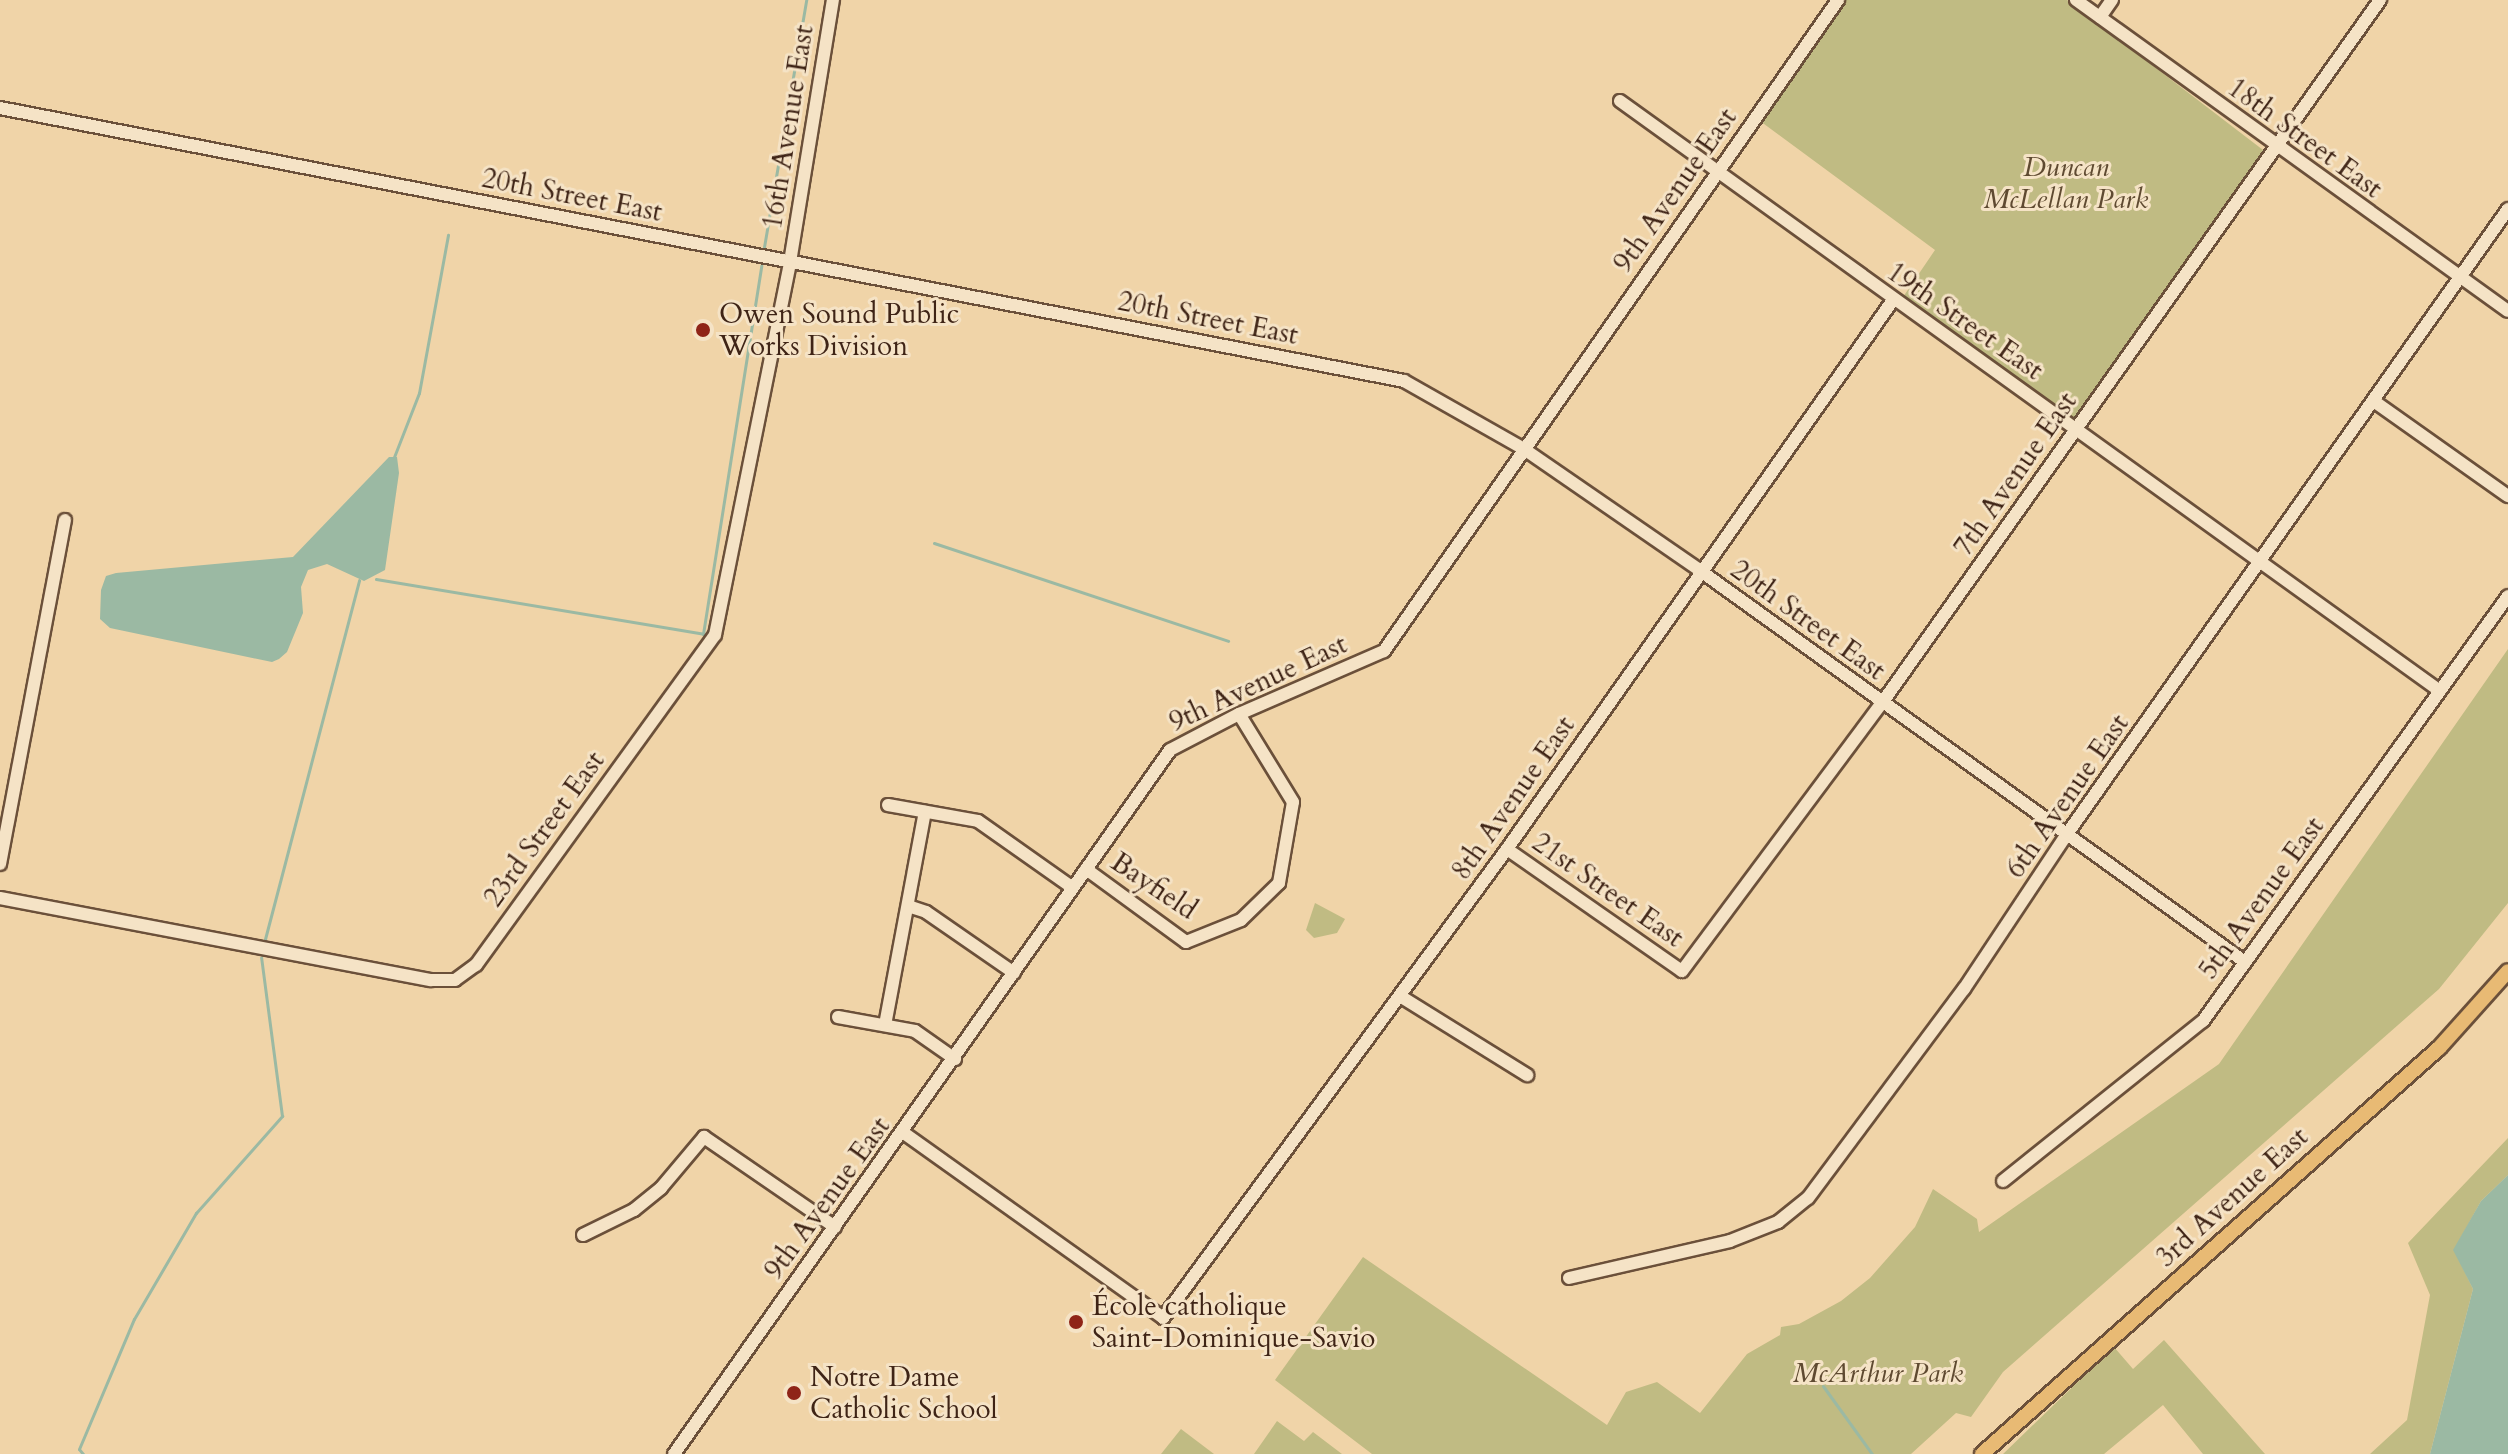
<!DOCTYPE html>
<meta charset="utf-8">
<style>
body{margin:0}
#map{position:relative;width:2508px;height:1454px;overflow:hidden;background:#f0d4a8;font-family:Cardo,serif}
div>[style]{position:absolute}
.green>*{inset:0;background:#c0bb83}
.water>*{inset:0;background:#9bb9a3}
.stream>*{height:3px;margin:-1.5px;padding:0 1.5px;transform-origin:1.5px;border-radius:1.5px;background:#9bb9a3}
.roads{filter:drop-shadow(2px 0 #6b503a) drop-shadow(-2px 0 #6b503a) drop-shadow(0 2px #6b503a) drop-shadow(0 -2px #6b503a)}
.minor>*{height:12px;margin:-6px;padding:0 6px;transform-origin:6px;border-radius:6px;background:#f5e3c6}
.major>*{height:14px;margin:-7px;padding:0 7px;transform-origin:7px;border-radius:7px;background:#e8ba74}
.dots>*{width:22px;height:22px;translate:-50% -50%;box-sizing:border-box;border:4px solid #f5e3c6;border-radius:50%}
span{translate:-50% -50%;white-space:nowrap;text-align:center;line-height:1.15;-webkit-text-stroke:6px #f5e3c6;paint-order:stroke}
.street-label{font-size:28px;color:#3f2416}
.park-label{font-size:28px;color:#5f4a31;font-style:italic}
.poi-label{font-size:28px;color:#3f2416}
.left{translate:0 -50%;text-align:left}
</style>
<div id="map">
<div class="green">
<i style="clip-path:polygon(1844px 0,2067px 0,2267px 153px,2074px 423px,1901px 300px,1935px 250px,1760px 121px)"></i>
<i style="clip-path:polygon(2508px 649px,2508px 903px,2439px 989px,2003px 1372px,1971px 1417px,1956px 1413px,1911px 1454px,1372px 1454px,1275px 1380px,1363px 1257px,1607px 1425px,1626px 1392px,1657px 1382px,1700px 1413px,1747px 1354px,1780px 1335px,1781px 1327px,1799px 1324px,1841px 1301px,1870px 1278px,1915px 1227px,1933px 1189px,1977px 1219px,1979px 1232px,2219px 1064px)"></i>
<i style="clip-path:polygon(1315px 903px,1345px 919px,1337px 933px,1314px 938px,1306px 930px)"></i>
<i style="clip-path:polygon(2508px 1138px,2508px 1175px,2481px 1201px,2454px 1250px,2473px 1289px,2430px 1454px,2370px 1454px,2407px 1420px,2430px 1295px,2408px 1243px)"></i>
<i style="clip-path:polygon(2164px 1340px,2265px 1454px,2203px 1454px,2163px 1405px,2104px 1454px,2003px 1454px,2114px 1347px,2133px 1369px)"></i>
<i style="clip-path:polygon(1277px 1421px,1304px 1441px,1313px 1432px,1342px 1454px,1254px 1454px)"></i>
<i style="clip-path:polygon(1181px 1429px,1214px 1454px,1161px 1454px)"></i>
</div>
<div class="water">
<i style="clip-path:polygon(389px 457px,397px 457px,399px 473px,385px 570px,364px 581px,327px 564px,308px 570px,301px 587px,303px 613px,287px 652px,279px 659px,272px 662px,110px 628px,100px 619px,101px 590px,106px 576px,116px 573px,293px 557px)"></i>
<i style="clip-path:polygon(2508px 1175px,2508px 1454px,2430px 1454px,2473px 1289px,2453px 1250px,2481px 1201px)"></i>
</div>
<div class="stream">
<i style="left:764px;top:247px;width:251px;rotate:-80.3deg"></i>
<i style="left:394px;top:457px;width:69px;rotate:-68.7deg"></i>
<i style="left:419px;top:393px;width:161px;rotate:-79.6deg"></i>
<i style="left:934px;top:543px;width:310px;rotate:18.4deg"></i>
<i style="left:376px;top:579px;width:332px;rotate:9.5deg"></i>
<i style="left:703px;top:634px;width:373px;rotate:-81deg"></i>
<i style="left:265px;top:939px;width:371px;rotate:-75.3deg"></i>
<i style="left:1823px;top:1386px;width:84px;rotate:54.2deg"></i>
<i style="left:83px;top:1454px;width:6px;rotate:-129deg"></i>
<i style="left:79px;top:1449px;width:141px;rotate:-67.1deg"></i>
<i style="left:134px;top:1319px;width:123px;rotate:-59.7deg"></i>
<i style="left:196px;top:1213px;width:130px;rotate:-48.4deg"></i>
<i style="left:282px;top:1116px;width:160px;rotate:-97.5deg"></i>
</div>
<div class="roads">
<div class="minor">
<i style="left:2076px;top:0;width:532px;rotate:35.75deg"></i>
<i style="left:2100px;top:17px;width:21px;rotate:-55deg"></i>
<i style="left:1620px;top:101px;width:1010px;rotate:35.74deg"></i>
<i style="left:0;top:108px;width:1430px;rotate:11deg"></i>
<i style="left:1404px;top:381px;width:138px;rotate:29.5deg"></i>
<i style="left:1524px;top:449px;width:216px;rotate:34.6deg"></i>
<i style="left:1702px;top:572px;width:669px;rotate:35.69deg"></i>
<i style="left:2375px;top:402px;width:163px;rotate:35.3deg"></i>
<i style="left:888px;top:805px;width:91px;rotate:10.1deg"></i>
<i style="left:978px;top:821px;width:116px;rotate:35.2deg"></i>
<i style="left:1507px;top:849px;width:213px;rotate:34.9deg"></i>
<i style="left:1682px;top:971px;width:334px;rotate:-53.3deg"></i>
<i style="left:1882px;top:703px;width:862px;rotate:-54.69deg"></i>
<i style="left:0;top:864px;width:350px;rotate:-79.3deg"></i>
<i style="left:1086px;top:869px;width:124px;rotate:36.1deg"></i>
<i style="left:1186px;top:942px;width:59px;rotate:-21.8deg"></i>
<i style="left:1241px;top:920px;width:53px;rotate:-44.2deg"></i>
<i style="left:1279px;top:883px;width:82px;rotate:-80.2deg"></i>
<i style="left:1293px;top:802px;width:103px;rotate:-121.5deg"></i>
<i style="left:0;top:898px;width:439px;rotate:10.8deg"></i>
<i style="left:431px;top:980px;width:24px"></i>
<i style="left:455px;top:980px;width:26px;rotate:-36deg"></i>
<i style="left:476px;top:965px;width:407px;rotate:-54.1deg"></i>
<i style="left:715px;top:635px;width:380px;rotate:-78.6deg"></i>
<i style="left:790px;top:262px;width:266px;rotate:-80.7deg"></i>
<i style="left:908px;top:906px;width:19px;rotate:18deg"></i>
<i style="left:926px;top:912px;width:107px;rotate:34.7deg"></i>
<i style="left:1400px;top:996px;width:150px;rotate:31.9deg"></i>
<i style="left:838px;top:1017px;width:78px;rotate:10.3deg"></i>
<i style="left:915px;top:1031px;width:49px;rotate:35deg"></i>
<i style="left:885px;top:1025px;width:217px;rotate:-79.4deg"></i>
<i style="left:904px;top:1133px;width:318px;rotate:35.5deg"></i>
<i style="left:1163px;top:1318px;width:582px;rotate:-53.74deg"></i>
<i style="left:1507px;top:849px;width:671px;rotate:-54.89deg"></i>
<i style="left:2003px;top:1181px;width:256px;rotate:-38.7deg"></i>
<i style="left:2203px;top:1021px;width:523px;rotate:-54.33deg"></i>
<i style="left:583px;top:1235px;width:57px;rotate:-26.1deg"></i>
<i style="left:634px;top:1210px;width:35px;rotate:-39deg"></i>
<i style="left:661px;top:1188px;width:67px;rotate:-49.9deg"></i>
<i style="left:704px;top:1137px;width:159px;rotate:34.5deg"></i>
<i style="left:1569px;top:1278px;width:165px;rotate:-12.9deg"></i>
<i style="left:1730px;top:1241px;width:52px;rotate:-21.6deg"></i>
<i style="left:1778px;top:1222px;width:38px;rotate:-39deg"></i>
<i style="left:1808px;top:1198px;width:261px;rotate:-53.3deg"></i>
<i style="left:1964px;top:989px;width:186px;rotate:-56.4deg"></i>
<i style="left:2067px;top:834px;width:765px;rotate:-54.79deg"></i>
<i style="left:674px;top:1454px;width:861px;rotate:-54.83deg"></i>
<i style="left:1170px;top:750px;width:78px;rotate:-27.6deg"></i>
<i style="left:1239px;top:714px;width:158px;rotate:-23.5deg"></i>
<i style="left:1384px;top:651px;width:794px;rotate:-55.11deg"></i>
</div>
<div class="major">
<i style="left:1982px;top:1454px;width:611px;rotate:-41.62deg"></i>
<i style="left:2439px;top:1048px;width:103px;rotate:-48.1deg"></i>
</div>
</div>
<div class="dots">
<i style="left:703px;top:330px;background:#8f2418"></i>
<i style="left:1076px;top:1322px;background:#8f2418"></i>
<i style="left:794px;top:1393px;background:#8f2418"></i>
</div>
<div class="street-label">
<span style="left:788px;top:127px;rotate:-81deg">16th Avenue East</span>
<span style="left:2305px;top:138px;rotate:36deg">18th Street East</span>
<span style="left:1675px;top:190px;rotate:-55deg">9th Avenue East</span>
<span style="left:572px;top:195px;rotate:11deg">20th Street East</span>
<span style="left:1208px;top:318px;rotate:11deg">20th Street East</span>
<span style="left:1965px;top:321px;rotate:35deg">19th Street East</span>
<span style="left:2015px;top:474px;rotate:-55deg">7th Avenue East</span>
<span style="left:1808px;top:620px;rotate:36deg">20th Street East</span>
<span style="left:1258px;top:683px;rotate:-25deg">9th Avenue East</span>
<span style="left:2067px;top:796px;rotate:-55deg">6th Avenue East</span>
<span style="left:1513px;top:798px;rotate:-55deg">8th Avenue East</span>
<span style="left:544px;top:829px;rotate:-54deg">23rd Street East</span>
<span style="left:1154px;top:886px;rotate:34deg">Bayfield</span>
<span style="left:1608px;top:890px;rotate:35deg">21st Street East</span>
<span style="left:2261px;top:898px;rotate:-54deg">5th Avenue East</span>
<span style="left:2232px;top:1197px;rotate:-42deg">3rd Avenue East</span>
<span style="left:827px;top:1198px;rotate:-54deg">9th Avenue East</span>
</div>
<div class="park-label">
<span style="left:2066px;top:183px">Duncan<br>McLellan Park</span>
<span style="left:1878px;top:1373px">McArthur Park</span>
</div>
<div class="poi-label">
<span class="left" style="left:719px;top:330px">Owen Sound Public<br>Works Division</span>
<span class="left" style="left:1092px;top:1322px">École catholique<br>Saint-Dominique-Savio</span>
<span class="left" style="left:810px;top:1393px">Notre Dame<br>Catholic School</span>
</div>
</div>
